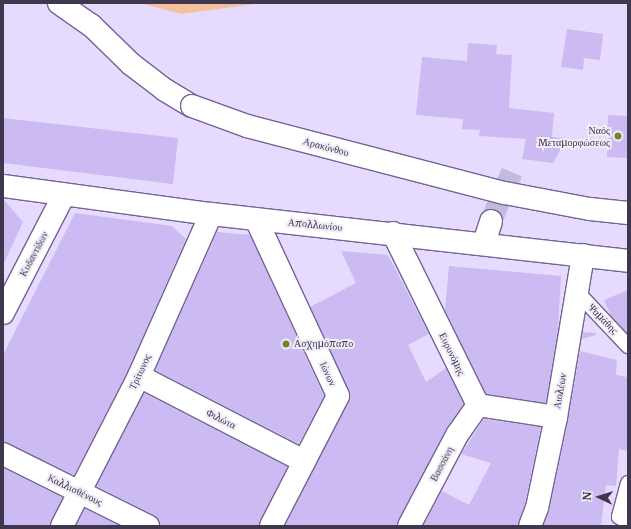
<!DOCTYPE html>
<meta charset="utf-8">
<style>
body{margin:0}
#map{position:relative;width:631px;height:529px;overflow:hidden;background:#e6dbfe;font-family:Merriweather,serif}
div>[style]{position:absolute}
.green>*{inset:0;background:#f3c19b}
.building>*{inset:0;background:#ccbaf2}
.street-tunnel>*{height:22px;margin-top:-11px;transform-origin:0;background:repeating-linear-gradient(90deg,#c4badb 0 22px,transparent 0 33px)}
.roads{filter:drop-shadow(1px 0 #746396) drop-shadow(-1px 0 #746396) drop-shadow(0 1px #746396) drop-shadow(0 -1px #746396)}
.lane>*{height:14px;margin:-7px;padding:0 7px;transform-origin:7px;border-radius:7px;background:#fff}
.street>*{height:22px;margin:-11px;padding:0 11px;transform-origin:11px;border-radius:11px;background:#fff}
.secondary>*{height:22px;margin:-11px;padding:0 11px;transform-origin:11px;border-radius:11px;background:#fff}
.bridges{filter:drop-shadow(1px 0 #746396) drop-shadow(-1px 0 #746396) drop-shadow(0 1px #746396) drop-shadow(0 -1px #746396)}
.secondary-bridge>*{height:22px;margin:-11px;padding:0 11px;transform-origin:11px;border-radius:11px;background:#fff}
.dots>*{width:11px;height:11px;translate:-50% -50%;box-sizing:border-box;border:2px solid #f0edf9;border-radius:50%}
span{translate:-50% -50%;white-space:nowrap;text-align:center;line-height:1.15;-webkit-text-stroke:4px #f0edf9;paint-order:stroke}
.poi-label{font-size:10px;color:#3e374e}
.right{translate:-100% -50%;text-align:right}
.left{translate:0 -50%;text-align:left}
.street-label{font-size:10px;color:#3e374e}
.frame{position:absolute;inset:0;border:4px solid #3e374e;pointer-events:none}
.north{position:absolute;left:579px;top:477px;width:40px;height:40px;-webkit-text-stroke:3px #f0edf9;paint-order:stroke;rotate:274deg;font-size:11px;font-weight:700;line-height:16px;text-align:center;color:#3e374e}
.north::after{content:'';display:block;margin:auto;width:14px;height:18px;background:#3e374e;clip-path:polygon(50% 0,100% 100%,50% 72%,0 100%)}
</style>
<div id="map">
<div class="green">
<i style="clip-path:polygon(140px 3px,261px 3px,181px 14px)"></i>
</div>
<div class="building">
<i style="clip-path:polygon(567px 29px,603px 34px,600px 60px,584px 58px,583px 70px,561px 67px)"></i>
<i style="clip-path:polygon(468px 43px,497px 45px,496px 54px,512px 55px,509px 108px,554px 113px,552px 137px,567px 138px,553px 163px,522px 159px,526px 139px,479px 136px,480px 130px,462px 129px,463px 119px,416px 115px,422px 57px,467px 61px)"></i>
<i style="clip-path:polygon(608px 115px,628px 116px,628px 158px,607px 157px)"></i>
<i style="clip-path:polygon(3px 118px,178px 138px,173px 184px,3px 163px)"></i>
<i style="clip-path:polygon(3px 199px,23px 222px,3px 265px)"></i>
<i style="clip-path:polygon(75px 213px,172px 226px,186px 239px,128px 371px,74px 475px,3px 442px,3px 355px)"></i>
<i style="clip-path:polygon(217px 232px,250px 235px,324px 396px,299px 444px,155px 370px)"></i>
<i style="clip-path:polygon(341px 251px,388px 255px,429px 334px,408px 345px,426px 382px,446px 368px,464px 404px,446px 429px,397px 526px,285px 526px,350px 397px,310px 307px,356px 283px)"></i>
<i style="clip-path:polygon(449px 266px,561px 276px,558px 329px,546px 403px,486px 394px,445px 310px)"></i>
<i style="clip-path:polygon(628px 290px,628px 334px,611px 316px,604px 300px)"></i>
<i style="clip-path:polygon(583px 332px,596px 333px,596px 335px,582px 339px)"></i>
<i style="clip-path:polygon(580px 351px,617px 360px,616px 375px,628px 377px,628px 451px,619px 449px,616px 486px,606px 485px,601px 526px,543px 526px,549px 511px,568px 420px)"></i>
<i style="clip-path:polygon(144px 393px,288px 467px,259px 526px,160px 526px,154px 515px,96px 486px)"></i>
<i style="clip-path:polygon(484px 419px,541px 427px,525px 504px,518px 526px,423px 526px,442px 491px,469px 505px,491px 463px,461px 454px)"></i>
<i style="clip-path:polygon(3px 468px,63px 498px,50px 526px,3px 526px)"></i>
<i style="clip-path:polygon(85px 509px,120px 526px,76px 526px)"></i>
</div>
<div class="street-tunnel">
<i style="left:491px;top:221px;width:53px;rotate:-66.8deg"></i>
</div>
<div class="roads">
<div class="lane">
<i style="left:578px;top:293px;width:73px;rotate:46.7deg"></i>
<i style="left:628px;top:483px;width:35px;rotate:105deg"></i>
<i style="left:619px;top:517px;width:10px;rotate:29deg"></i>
</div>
<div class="street">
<i style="left:3px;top:186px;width:210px;rotate:7.7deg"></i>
<i style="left:211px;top:214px;width:420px;rotate:6.4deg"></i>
<i style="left:256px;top:219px;width:195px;rotate:65.1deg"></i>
<i style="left:338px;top:396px;width:146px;rotate:117.3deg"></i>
<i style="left:393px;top:233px;width:192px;rotate:63.7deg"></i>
<i style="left:478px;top:405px;width:79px;rotate:8.7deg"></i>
<i style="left:484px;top:243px;width:23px;rotate:-72deg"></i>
<i style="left:3px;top:313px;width:133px;rotate:-62.7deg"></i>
<i style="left:139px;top:376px;width:186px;rotate:27.3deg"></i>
<i style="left:3px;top:454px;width:162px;rotate:26.4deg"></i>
<i style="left:62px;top:526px;width:169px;rotate:-62.8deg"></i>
<i style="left:139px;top:376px;width:177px;rotate:-66deg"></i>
<i style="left:409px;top:526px;width:103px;rotate:-62.2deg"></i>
<i style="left:457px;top:435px;width:37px;rotate:-55deg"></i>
<i style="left:530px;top:526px;width:19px;rotate:-69deg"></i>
<i style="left:537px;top:508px;width:93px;rotate:-78.2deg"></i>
<i style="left:556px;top:417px;width:164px;rotate:-80.5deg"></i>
</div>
<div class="secondary">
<i style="left:59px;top:3px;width:39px;rotate:35deg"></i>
<i style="left:91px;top:25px;width:56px;rotate:44.3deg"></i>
<i style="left:131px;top:64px;width:43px;rotate:37.4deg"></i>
<i style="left:165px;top:90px;width:31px;rotate:31deg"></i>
</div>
</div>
<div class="bridges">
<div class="secondary-bridge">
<i style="left:192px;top:106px;width:59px;rotate:20deg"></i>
<i style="left:247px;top:126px;width:267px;rotate:14.6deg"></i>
<i style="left:505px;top:193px;width:86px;rotate:10.7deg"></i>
<i style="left:590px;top:209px;width:38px;rotate:6deg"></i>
</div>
</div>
<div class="dots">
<i style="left:618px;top:136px;background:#748432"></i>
<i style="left:286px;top:344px;background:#748432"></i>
</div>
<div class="poi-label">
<span class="right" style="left:610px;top:136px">Ναός<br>Μεταμορφώσεως</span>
<span class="left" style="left:294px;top:344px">Ασχημόπαπο</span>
</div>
<div class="street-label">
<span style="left:326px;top:147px;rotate:15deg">Αρακύνθου</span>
<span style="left:315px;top:225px;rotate:6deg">Απολλωνίου</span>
<span style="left:34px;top:254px;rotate:-62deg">Κυδαντίδων</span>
<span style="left:603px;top:319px;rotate:46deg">Ψαμάθης</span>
<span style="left:452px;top:354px;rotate:64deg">Ευρυνόμης</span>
<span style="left:140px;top:372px;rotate:-65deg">Τρίτωνος</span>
<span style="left:328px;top:374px;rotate:65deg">Ιώνων</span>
<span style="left:560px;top:391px;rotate:-80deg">Αιολέων</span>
<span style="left:221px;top:419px;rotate:27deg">Φιλώτα</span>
<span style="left:442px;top:464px;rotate:-62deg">Βασσάνη</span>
<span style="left:75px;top:490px;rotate:26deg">Καλλισθένους</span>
</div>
<div class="frame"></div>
<div class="north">N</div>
</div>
